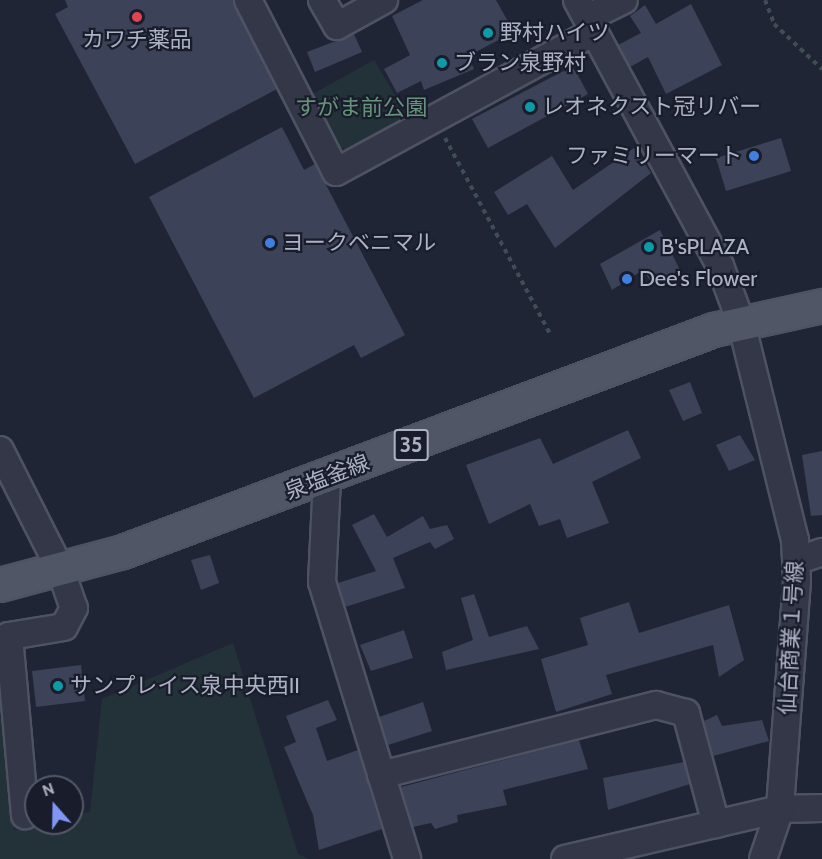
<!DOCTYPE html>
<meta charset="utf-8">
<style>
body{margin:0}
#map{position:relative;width:822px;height:859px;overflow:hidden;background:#202536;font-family:Cabin,"Noto Sans JP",sans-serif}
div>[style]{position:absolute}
.green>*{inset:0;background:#233238}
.building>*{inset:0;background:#3c4257}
.path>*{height:4px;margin-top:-2px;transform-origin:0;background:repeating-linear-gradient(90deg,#3f4d55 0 4.5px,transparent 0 9px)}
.roads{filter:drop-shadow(2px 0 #4e5262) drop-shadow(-2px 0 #4e5262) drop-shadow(0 2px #4e5262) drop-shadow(0 -2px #4e5262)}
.minor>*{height:26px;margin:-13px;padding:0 13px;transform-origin:13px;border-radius:13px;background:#333747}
.major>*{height:32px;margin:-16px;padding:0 16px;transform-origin:16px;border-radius:16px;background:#515667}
.dots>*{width:16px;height:16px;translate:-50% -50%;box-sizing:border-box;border:3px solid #191d2b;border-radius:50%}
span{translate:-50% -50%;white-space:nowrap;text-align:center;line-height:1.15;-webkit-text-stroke:4.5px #191d2b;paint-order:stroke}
.shield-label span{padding:2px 4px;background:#191d2b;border:2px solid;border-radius:4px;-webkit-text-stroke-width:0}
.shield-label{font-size:21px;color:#adb1c4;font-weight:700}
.poi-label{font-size:22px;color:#adb1c4}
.left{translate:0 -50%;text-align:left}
.right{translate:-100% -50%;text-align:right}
.park-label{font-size:22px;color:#66937a}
.street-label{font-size:22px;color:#adb1c4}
.north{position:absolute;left:24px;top:775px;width:60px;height:60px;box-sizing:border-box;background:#191d2b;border:2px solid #545868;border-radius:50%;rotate:340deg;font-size:16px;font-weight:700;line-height:24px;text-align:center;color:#adb1c4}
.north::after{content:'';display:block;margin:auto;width:21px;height:27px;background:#8195f5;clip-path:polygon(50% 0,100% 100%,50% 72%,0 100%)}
</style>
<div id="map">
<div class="green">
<i style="clip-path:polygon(374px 60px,410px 120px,355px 152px,338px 147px,309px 96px)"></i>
<i style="clip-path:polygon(233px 643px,298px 854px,308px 859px,0 859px,0 709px,14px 830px,72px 823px,72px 816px,90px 812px,102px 699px)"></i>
</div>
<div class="building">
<i style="clip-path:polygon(65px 0,233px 0,277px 89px,135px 164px,55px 14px,68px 7px)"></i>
<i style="clip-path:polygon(423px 0,496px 0,514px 32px,468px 56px,474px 69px,424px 90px,421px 81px,397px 93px,384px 69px,410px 55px,392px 16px)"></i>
<i style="clip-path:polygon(691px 4px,722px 65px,666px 94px,648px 57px,630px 67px,618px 45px,641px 33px,630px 16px,645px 5px,656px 24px)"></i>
<i style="clip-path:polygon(354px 34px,362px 52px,315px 72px,307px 52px)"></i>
<i style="clip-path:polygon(573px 66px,588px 94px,488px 148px,472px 119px)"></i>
<i style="clip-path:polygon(282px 127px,304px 170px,315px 164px,405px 335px,361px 358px,354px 345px,254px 398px,149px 197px)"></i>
<i style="clip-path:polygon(781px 138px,791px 171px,726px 191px,716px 158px)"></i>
<i style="clip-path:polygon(634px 148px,651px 173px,555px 248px,527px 204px,508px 215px,494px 192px,552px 156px,573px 190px)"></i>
<i style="clip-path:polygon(660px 230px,680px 270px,652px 284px,643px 270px,612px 290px,600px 264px)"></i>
<i style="clip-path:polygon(690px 382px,702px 413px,683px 421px,669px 390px)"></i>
<i style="clip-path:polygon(628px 430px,641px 458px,592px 482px,609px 523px,567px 538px,560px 519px,539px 526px,530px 504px,489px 524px,466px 465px,540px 438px,553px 464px)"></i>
<i style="clip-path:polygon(740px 435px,755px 460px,729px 471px,716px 445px)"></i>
<i style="clip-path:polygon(822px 451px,822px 515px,811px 516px,802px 455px)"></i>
<i style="clip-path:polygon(374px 514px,387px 537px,423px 516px,430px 529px,447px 525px,454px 539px,435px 549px,430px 542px,393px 558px,405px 588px,345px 607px,338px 583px,376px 571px,352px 525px)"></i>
<i style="clip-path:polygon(210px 555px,219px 583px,201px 590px,191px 560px)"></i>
<i style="clip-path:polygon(474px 594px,489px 637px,527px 626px,539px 649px,446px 670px,442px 652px,473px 640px,461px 598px)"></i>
<i style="clip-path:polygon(629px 602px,639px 633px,729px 605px,744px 660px,719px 677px,713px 645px,606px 675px,612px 694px,556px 712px,541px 659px,588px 645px,580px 618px)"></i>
<i style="clip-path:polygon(404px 630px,413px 658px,371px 671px,360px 645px)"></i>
<i style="clip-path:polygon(81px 665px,85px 701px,36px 707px,32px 671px)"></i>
<i style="clip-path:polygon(328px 700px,337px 720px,316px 728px,327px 761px,358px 750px,382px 829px,319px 850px,313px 815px,284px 747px,296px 742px,286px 716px)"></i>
<i style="clip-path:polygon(423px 702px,432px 731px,388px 745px,379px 717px)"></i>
<i style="clip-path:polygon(717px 715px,722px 726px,762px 720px,769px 741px,713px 756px,704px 721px)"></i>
<i style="clip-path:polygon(579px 740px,588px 769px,503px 790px,507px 805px,457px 815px,458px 822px,435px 829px,431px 823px,413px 827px,401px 787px)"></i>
<i style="clip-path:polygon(684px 762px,690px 784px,608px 810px,603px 778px)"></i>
</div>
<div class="path">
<i style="left:765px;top:0;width:26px;rotate:69deg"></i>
<i style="left:774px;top:24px;width:66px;rotate:43.2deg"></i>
<i style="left:445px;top:138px;width:225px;rotate:61.8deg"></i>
</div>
<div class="roads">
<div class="minor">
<i style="left:248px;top:0;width:193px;rotate:62.9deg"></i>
<i style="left:336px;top:172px;width:294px;rotate:-28.5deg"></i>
<i style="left:322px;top:0;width:30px;rotate:60deg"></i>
<i style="left:337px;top:26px;width:54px;rotate:-29deg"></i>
<i style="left:577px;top:0;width:302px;rotate:61.7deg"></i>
<i style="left:720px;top:266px;width:60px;rotate:69.4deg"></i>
<i style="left:741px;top:322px;width:225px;rotate:76.1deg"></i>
<i style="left:795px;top:540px;width:41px;rotate:87.2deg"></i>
<i style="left:797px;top:581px;width:229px;rotate:94.3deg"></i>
<i style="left:780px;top:809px;width:42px;rotate:-1.4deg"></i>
<i style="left:587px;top:18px;width:41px;rotate:-25.9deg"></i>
<i style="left:0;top:450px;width:136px;rotate:63.2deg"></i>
<i style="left:61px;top:571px;width:39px;rotate:71deg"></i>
<i style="left:74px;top:608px;width:21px;rotate:118deg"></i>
<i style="left:64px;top:627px;width:56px;rotate:170.7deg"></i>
<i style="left:9px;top:636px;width:180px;rotate:84.9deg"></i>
<i style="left:327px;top:479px;width:103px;rotate:92.8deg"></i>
<i style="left:322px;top:582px;width:290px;rotate:72.9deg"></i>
<i style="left:796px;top:561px;width:28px;rotate:-19deg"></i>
<i style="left:381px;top:775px;width:284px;rotate:-14.3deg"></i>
<i style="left:656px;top:705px;width:31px;rotate:15deg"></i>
<i style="left:686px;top:713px;width:115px;rotate:74.9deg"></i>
<i style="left:565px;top:859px;width:221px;rotate:-13.1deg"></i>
<i style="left:763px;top:859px;width:53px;rotate:-71.2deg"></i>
</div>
<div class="major">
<i style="left:0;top:585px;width:127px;rotate:-15deg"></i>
<i style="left:123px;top:552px;width:631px;rotate:-20.59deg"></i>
<i style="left:714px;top:330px;width:111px;rotate:-12.5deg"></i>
</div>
</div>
<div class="dots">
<i style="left:137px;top:17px;background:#e0444e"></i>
<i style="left:488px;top:33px;background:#0f9aa8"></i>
<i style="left:442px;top:63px;background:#0f9aa8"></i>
<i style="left:530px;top:107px;background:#0f9aa8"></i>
<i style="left:754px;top:156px;background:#3f7fe0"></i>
<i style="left:270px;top:243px;background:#3f7fe0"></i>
<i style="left:649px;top:247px;background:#0f9aa8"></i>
<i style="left:627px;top:279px;background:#3f7fe0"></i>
<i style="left:58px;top:686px;background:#0f9aa8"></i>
</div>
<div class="shield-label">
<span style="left:411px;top:445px">35</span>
</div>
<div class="poi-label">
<span class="left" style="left:500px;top:33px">野村ハイツ</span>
<span style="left:137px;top:40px">カワチ薬品</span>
<span class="left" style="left:454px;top:63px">ブラン泉野村</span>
<span class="left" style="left:542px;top:107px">レオネクスト冠リバー</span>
<span class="right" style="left:742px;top:156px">ファミリーマート</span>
<span class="left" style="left:282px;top:243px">ヨークベニマル</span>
<span class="left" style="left:661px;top:247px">B'sPLAZA</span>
<span class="left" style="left:639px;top:279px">Dee's Flower</span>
<span class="left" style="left:70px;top:686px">サンプレイス泉中央西II</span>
</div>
<div class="park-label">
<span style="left:361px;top:108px">すがま前公園</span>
</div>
<div class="street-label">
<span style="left:327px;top:477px;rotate:-21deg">泉塩釜線</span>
<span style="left:791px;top:638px;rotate:-87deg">仙台商業１号線</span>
</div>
<div class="north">N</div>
</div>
